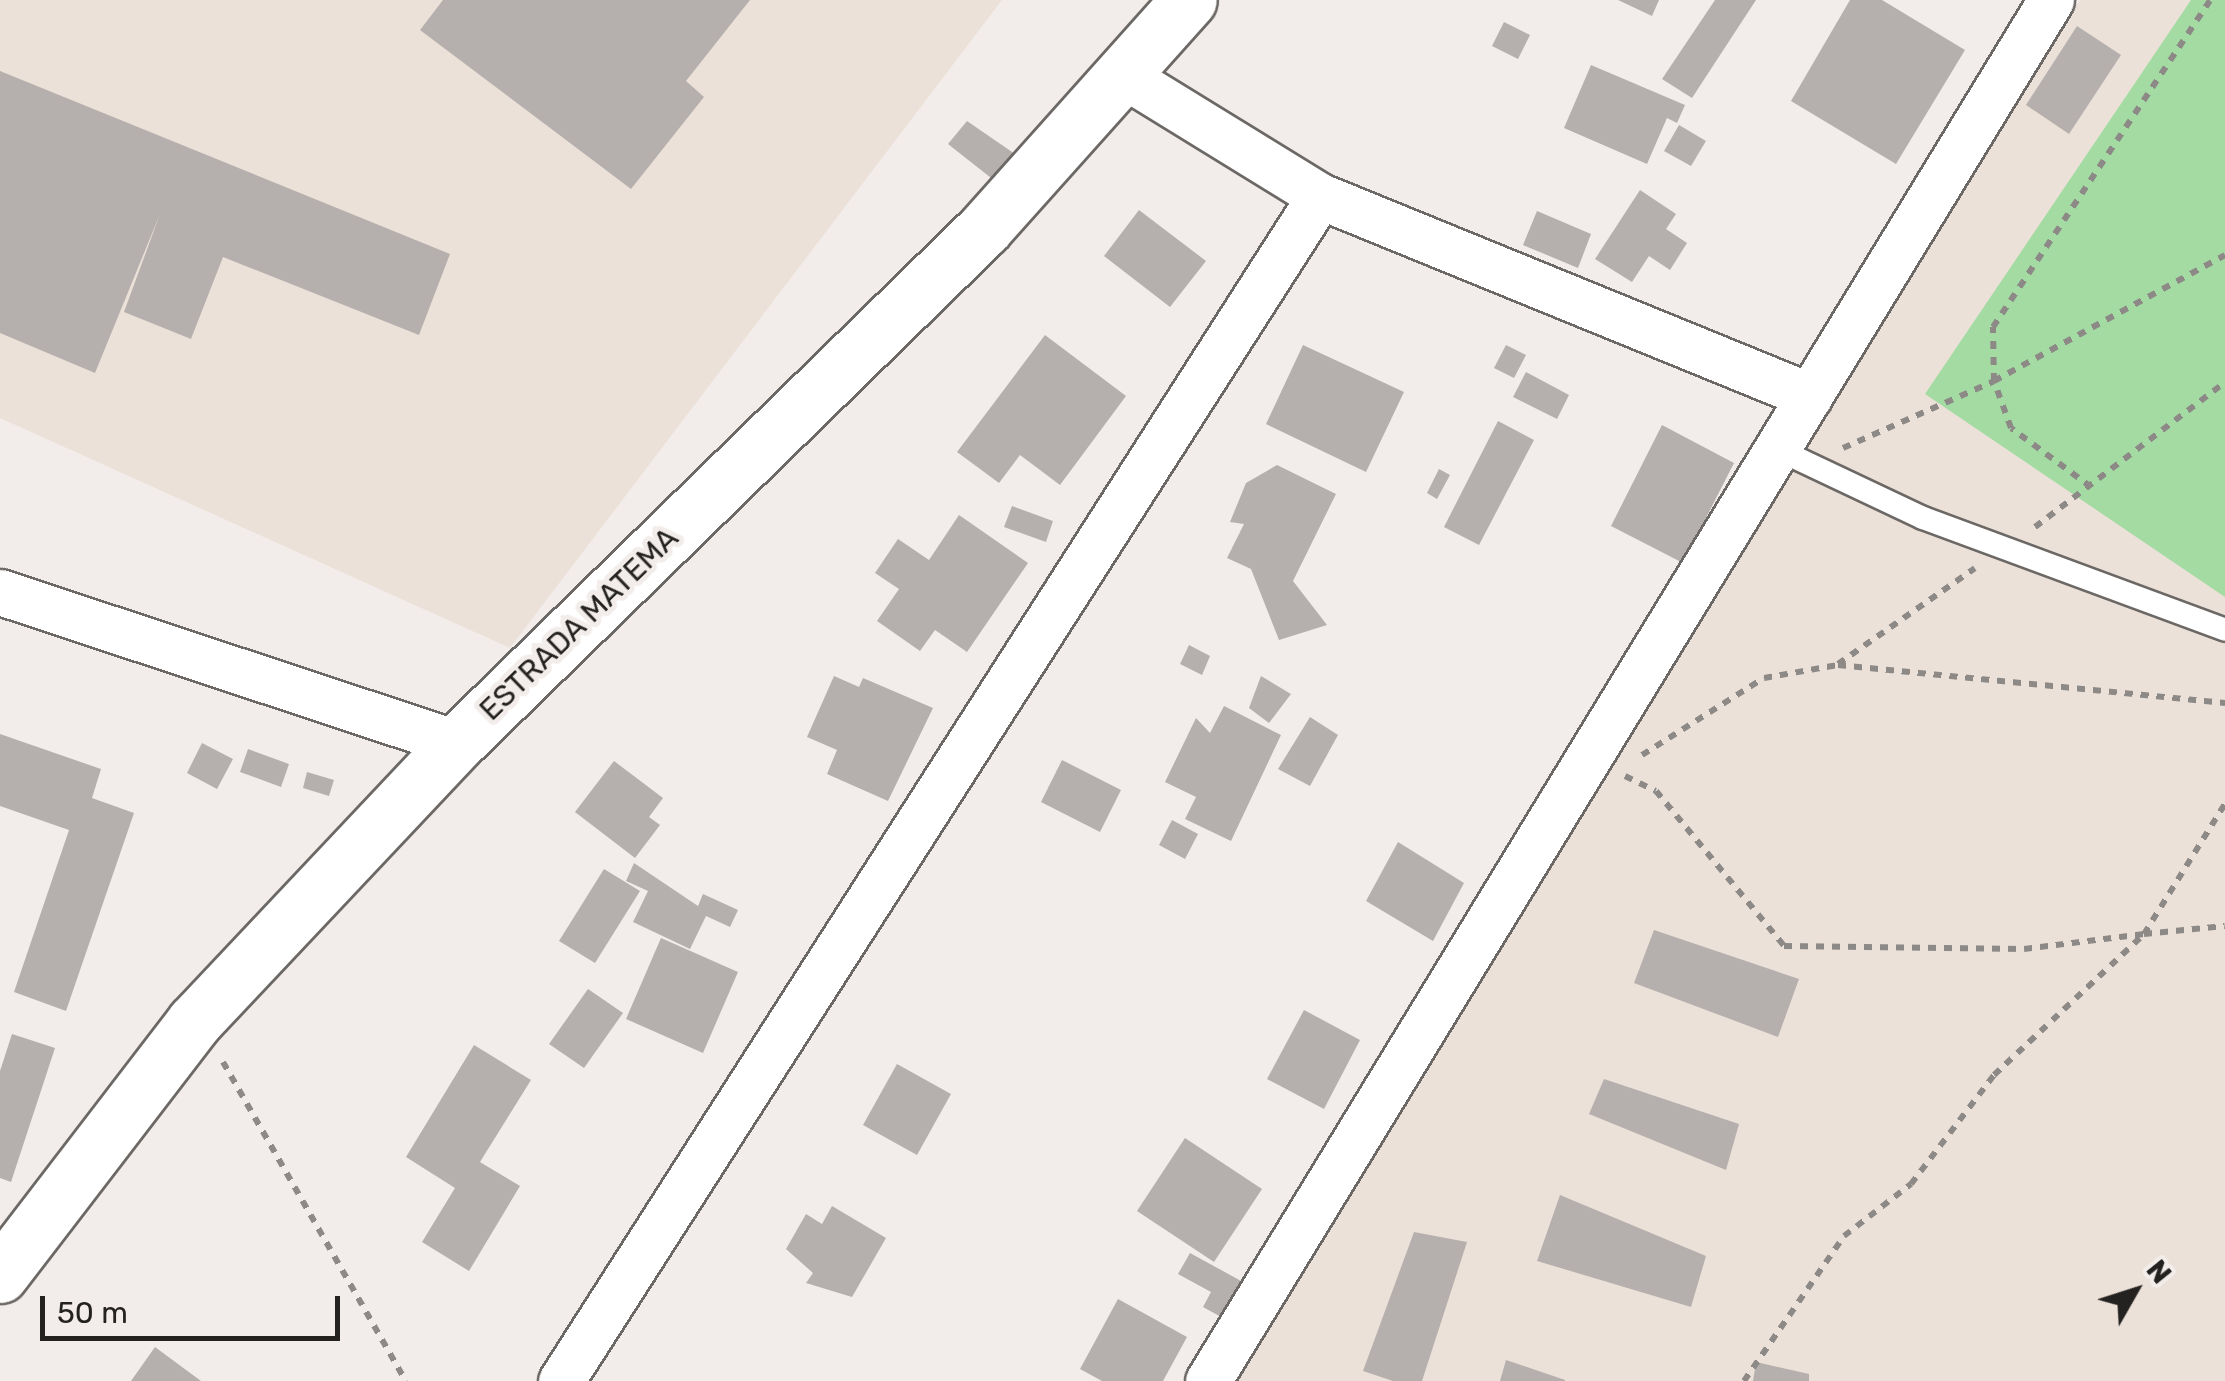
<!DOCTYPE html>
<style>
body{margin:0}
#map{position:relative;width:2225px;height:1381px;overflow:hidden;background:#f2edea;font-family:Rubik,sans-serif}
div>[style]{position:absolute}
.built>*{inset:0;background:#ece1d8}
.green>*{inset:0;background:#a3dba3}
.building>*{inset:0;background:#b5b0ad}
.path>*{height:6px;margin-top:-3px;transform-origin:0;background:repeating-linear-gradient(90deg,#8c8987 0 8px,transparent 0 16px)}
.roads{filter:drop-shadow(2px 0 #6c6865) drop-shadow(-2px 0 #6c6865) drop-shadow(0 2px #6c6865) drop-shadow(0 -2px #6c6865)}
.service>*{height:22px;margin:-11px;padding:0 11px;transform-origin:11px;border-radius:11px;background:#fff}
.minor>*{height:45px;margin:-22.5px;padding:0 22.5px;transform-origin:22.5px;border-radius:22.5px;background:#fff}
.tertiary>*{height:55px;margin:-27.5px;padding:0 27.5px;transform-origin:27.5px;border-radius:27.5px;background:#fff}
span{translate:-50% -50%;white-space:nowrap;text-align:center;line-height:1.15;-webkit-text-stroke:10px #f2edea;paint-order:stroke}
.street-label{font-size:30px;color:#242221}
.north{position:absolute;left:2085px;top:1241px;width:100px;height:100px;-webkit-text-stroke:8px #f2edea;paint-order:stroke;rotate:51deg;font-size:28px;font-weight:700;line-height:40px;text-align:center;color:#242221}
.north::after{content:'';display:block;margin:auto;width:35px;height:45px;background:#242221;clip-path:polygon(50% 0,100% 100%,50% 72%,0 100%)}
.scale{position:absolute;left:40px;top:1296px;width:300px;height:45px;box-sizing:border-box;border:5px solid #242221;border-top:0;padding-left:12px;font-size:30px;line-height:35px;white-space:nowrap;color:#242221;-webkit-text-stroke:8px #f2edea;paint-order:stroke}
</style>
<div id="map">
<div class="built">
<i style="clip-path:polygon(0 0,1002px 0,510px 648px,0 418px)"></i>
<i style="clip-path:polygon(2080px 0,2225px 0,2225px 1381px,1232px 1381px)"></i>
</div>
<div class="green">
<i style="clip-path:polygon(2191px 0,2225px 0,2225px 597px,1925px 394px)"></i>
</div>
<div class="building">
<i style="clip-path:polygon(443px 0,750px 0,686px 81px,704px 97px,631px 189px,420px 30px)"></i>
<i style="clip-path:polygon(1618px 0,1659px 0,1652px 16px)"></i>
<i style="clip-path:polygon(1715px 0,1756px 0,1692px 98px,1662px 79px)"></i>
<i style="clip-path:polygon(1850px 0,1882px 0,1965px 50px,1896px 164px,1791px 101px)"></i>
<i style="clip-path:polygon(1504px 22px,1530px 35px,1518px 59px,1492px 46px)"></i>
<i style="clip-path:polygon(2077px 26px,2121px 55px,2069px 134px,2026px 105px)"></i>
<i style="clip-path:polygon(1591px 65px,1685px 105px,1677px 123px,1667px 118px,1647px 164px,1564px 128px)"></i>
<i style="clip-path:polygon(0 71px,450px 254px,419px 335px,223px 257px,191px 339px,124px 312px,160px 214px,95px 373px,0 333px)"></i>
<i style="clip-path:polygon(967px 121px,1015px 154px,1000px 185px,948px 144px)"></i>
<i style="clip-path:polygon(1679px 125px,1706px 141px,1691px 166px,1664px 151px)"></i>
<i style="clip-path:polygon(1640px 190px,1676px 214px,1666px 229px,1687px 243px,1670px 270px,1649px 256px,1632px 282px,1595px 259px)"></i>
<i style="clip-path:polygon(1139px 210px,1206px 261px,1170px 307px,1104px 256px)"></i>
<i style="clip-path:polygon(1537px 211px,1591px 234px,1578px 268px,1523px 245px)"></i>
<i style="clip-path:polygon(1045px 335px,1126px 396px,1060px 485px,1020px 455px,999px 483px,957px 452px)"></i>
<i style="clip-path:polygon(1303px 345px,1404px 392px,1366px 472px,1266px 424px)"></i>
<i style="clip-path:polygon(1506px 345px,1526px 355px,1514px 378px,1494px 368px)"></i>
<i style="clip-path:polygon(1526px 372px,1569px 395px,1557px 419px,1513px 397px)"></i>
<i style="clip-path:polygon(1498px 421px,1534px 440px,1479px 545px,1444px 527px)"></i>
<i style="clip-path:polygon(1662px 425px,1734px 463px,1683px 563px,1611px 526px)"></i>
<i style="clip-path:polygon(1277px 465px,1336px 494px,1293px 581px,1327px 625px,1279px 640px,1251px 569px,1227px 558px,1244px 524px,1230px 522px,1246px 483px)"></i>
<i style="clip-path:polygon(1439px 469px,1450px 475px,1437px 499px,1427px 493px)"></i>
<i style="clip-path:polygon(1012px 506px,1053px 521px,1046px 542px,1004px 527px)"></i>
<i style="clip-path:polygon(959px 515px,1028px 563px,967px 652px,935px 630px,920px 651px,877px 621px,899px 589px,875px 573px,898px 539px,929px 560px)"></i>
<i style="clip-path:polygon(1189px 645px,1210px 656px,1202px 675px,1180px 664px)"></i>
<i style="clip-path:polygon(834px 676px,859px 687px,863px 678px,933px 708px,888px 801px,827px 774px,837px 750px,807px 737px)"></i>
<i style="clip-path:polygon(1261px 676px,1291px 694px,1269px 723px,1249px 708px)"></i>
<i style="clip-path:polygon(1224px 706px,1281px 735px,1231px 841px,1185px 819px,1196px 797px,1165px 782px,1196px 718px,1210px 733px)"></i>
<i style="clip-path:polygon(1310px 717px,1338px 735px,1310px 786px,1278px 769px)"></i>
<i style="clip-path:polygon(0 734px,101px 769px,92px 798px,134px 813px,66px 1011px,14px 992px,69px 830px,0 806px)"></i>
<i style="clip-path:polygon(202px 743px,233px 759px,217px 789px,187px 773px)"></i>
<i style="clip-path:polygon(248px 749px,289px 764px,281px 787px,240px 772px)"></i>
<i style="clip-path:polygon(1062px 760px,1121px 790px,1100px 832px,1041px 802px)"></i>
<i style="clip-path:polygon(614px 761px,663px 798px,649px 817px,660px 825px,635px 858px,575px 812px)"></i>
<i style="clip-path:polygon(307px 772px,334px 780px,329px 796px,303px 788px)"></i>
<i style="clip-path:polygon(1172px 820px,1198px 834px,1185px 859px,1159px 845px)"></i>
<i style="clip-path:polygon(1398px 842px,1464px 883px,1433px 941px,1366px 901px)"></i>
<i style="clip-path:polygon(634px 863px,698px 906px,703px 894px,738px 910px,730px 927px,706px 916px,690px 949px,633px 922px,648px 891px,626px 881px)"></i>
<i style="clip-path:polygon(604px 869px,640px 891px,595px 963px,559px 941px)"></i>
<i style="clip-path:polygon(1654px 930px,1799px 979px,1778px 1037px,1634px 983px)"></i>
<i style="clip-path:polygon(661px 938px,738px 972px,703px 1053px,626px 1019px)"></i>
<i style="clip-path:polygon(588px 989px,623px 1013px,584px 1068px,549px 1044px)"></i>
<i style="clip-path:polygon(1304px 1010px,1360px 1040px,1324px 1109px,1267px 1079px)"></i>
<i style="clip-path:polygon(12px 1034px,55px 1048px,11px 1182px,0 1178px,0 1071px)"></i>
<i style="clip-path:polygon(474px 1045px,531px 1080px,480px 1162px,520px 1186px,469px 1271px,422px 1242px,455px 1188px,406px 1157px)"></i>
<i style="clip-path:polygon(897px 1064px,951px 1094px,917px 1155px,863px 1125px)"></i>
<i style="clip-path:polygon(1604px 1079px,1739px 1124px,1726px 1170px,1589px 1114px)"></i>
<i style="clip-path:polygon(1185px 1138px,1262px 1189px,1214px 1262px,1137px 1211px)"></i>
<i style="clip-path:polygon(1560px 1195px,1706px 1256px,1691px 1307px,1537px 1261px)"></i>
<i style="clip-path:polygon(832px 1206px,886px 1238px,852px 1297px,806px 1283px,813px 1273px,786px 1249px,806px 1214px,822px 1224px)"></i>
<i style="clip-path:polygon(1414px 1232px,1467px 1242px,1422px 1381px,1393px 1381px,1363px 1371px)"></i>
<i style="clip-path:polygon(1190px 1253px,1243px 1282px,1223px 1318px,1203px 1307px,1211px 1292px,1178px 1274px)"></i>
<i style="clip-path:polygon(1118px 1299px,1187px 1337px,1163px 1381px,1102px 1381px,1080px 1369px)"></i>
<i style="clip-path:polygon(155px 1347px,201px 1381px,131px 1381px)"></i>
<i style="clip-path:polygon(1506px 1360px,1565px 1380px,1565px 1381px,1500px 1381px)"></i>
<i style="clip-path:polygon(1756px 1362px,1809px 1374px,1809px 1381px,1753px 1381px)"></i>
</div>
<div class="path">
<i style="left:1843px;top:448px;width:165px;rotate:-23.9deg"></i>
<i style="left:1994px;top:381px;width:263px;rotate:-28.6deg"></i>
<i style="left:2091px;top:487px;width:99px;rotate:-143.6deg"></i>
<i style="left:2011px;top:428px;width:50px;rotate:-109.9deg"></i>
<i style="left:1994px;top:381px;width:54px;rotate:-91.1deg"></i>
<i style="left:1993px;top:327px;width:392px;rotate:-56.4deg"></i>
<i style="left:2035px;top:527px;width:239px;rotate:-37.3deg"></i>
<i style="left:1838px;top:664px;width:167px;rotate:-35deg"></i>
<i style="left:1642px;top:755px;width:144px;rotate:-32.3deg"></i>
<i style="left:1764px;top:678px;width:75px;rotate:-10deg"></i>
<i style="left:1838px;top:665px;width:389px;rotate:5.6deg"></i>
<i style="left:1625px;top:776px;width:34px;rotate:26deg"></i>
<i style="left:1656px;top:791px;width:201px;rotate:50.4deg"></i>
<i style="left:1784px;top:946px;width:240px;rotate:0.7deg"></i>
<i style="left:2024px;top:949px;width:121px;rotate:-7.1deg"></i>
<i style="left:2144px;top:934px;width:153px;rotate:-58.1deg"></i>
<i style="left:223px;top:1062px;width:368px;rotate:60.2deg"></i>
<i style="left:1744px;top:1381px;width:176px;rotate:-55.4deg"></i>
<i style="left:1844px;top:1236px;width:85px;rotate:-37.8deg"></i>
<i style="left:1911px;top:1184px;width:137px;rotate:-52.7deg"></i>
<i style="left:1994px;top:1075px;width:206px;rotate:-43.2deg"></i>
<i style="left:2144px;top:934px;width:81px;rotate:-5.6deg"></i>
</div>
<div class="roads">
<div class="service">
<i style="left:1777px;top:449px;width:161px;rotate:25.3deg"></i>
<i style="left:1923px;top:518px;width:322px;rotate:20.3deg"></i>
</div>
<div class="minor">
<i style="left:1320px;top:196px;width:529px;rotate:22.2deg"></i>
<i style="left:0;top:592px;width:481px;rotate:18.3deg"></i>
<i style="left:561px;top:1381px;width:1407px;rotate:-57.36deg"></i>
<i style="left:1320px;top:196px;width:225px;rotate:-148.4deg"></i>
<i style="left:1208px;top:1381px;width:1618px;rotate:-58.6deg"></i>
</div>
<div class="tertiary">
<i style="left:0;top:1275px;width:319px;rotate:-52.5deg"></i>
<i style="left:194px;top:1022px;width:383px;rotate:-46.7deg"></i>
<i style="left:457px;top:743px;width:736px;rotate:-44.28deg"></i>
<i style="left:984px;top:229px;width:307px;rotate:-48.2deg"></i>
</div>
</div>
<div class="street-label">
<span style="left:579px;top:624px;rotate:-44deg">ESTRADA MATEMA</span>
</div>
<div class="north">N</div>
<div class="scale">50 m</div>
</div>
